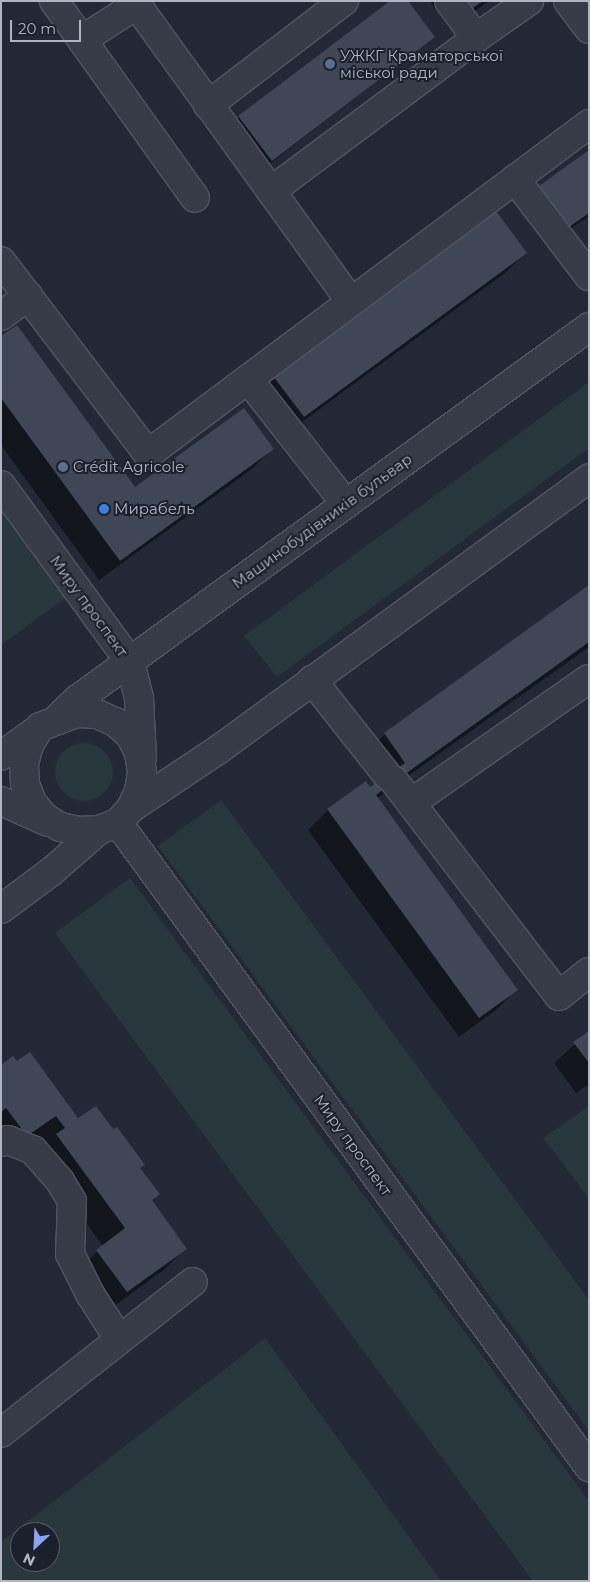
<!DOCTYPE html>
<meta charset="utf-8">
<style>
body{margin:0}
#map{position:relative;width:590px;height:1582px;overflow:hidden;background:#232836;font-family:Montserrat,sans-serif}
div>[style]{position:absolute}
.green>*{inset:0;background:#28373b}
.round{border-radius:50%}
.shadow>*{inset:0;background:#0007}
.building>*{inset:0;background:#3f4656}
.roads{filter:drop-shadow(1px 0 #515562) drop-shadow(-1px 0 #515562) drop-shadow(0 1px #515562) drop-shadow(0 -1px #515562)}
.minor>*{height:28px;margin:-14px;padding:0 14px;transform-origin:14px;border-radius:14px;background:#363b47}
.dots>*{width:14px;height:14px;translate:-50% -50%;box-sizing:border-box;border:2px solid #1b202c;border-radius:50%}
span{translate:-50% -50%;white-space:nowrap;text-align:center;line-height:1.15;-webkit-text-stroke:4px #1b202c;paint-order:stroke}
.poi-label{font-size:15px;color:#b1b5c3}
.left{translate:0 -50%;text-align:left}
.street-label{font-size:15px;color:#b1b5c3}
.frame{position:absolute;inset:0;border:2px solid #b1b5c3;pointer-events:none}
.north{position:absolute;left:10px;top:1522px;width:50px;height:50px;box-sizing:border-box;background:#1b202c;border:1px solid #575c68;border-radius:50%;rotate:205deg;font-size:14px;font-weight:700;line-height:20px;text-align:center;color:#b1b5c3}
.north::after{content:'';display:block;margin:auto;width:18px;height:22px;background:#8ba4ee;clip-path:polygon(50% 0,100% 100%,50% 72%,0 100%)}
.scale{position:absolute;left:10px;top:20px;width:71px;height:22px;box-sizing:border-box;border:2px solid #b1b5c3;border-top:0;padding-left:6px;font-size:15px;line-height:18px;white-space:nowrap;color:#b1b5c3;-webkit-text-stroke:4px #1b202c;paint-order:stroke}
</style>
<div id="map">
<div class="green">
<i style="clip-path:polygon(589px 382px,589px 448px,277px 677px,244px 636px)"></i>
<i style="clip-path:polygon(1px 506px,68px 596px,1px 645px)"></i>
<i class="round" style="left:55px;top:743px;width:58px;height:58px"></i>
<i style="clip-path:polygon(221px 800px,589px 1300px,589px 1431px,158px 846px)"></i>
<i style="clip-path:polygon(130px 878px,589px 1501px,589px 1581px,533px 1581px,55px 933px)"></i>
<i style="clip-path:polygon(589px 1106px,589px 1198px,543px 1138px)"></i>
<i style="clip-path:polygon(evenodd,265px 1338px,441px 1581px,1px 1581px,1px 1542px,265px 1338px,20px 1532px,50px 1532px,50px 1562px,20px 1562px,20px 1532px)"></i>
</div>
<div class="shadow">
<i style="clip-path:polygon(430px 1px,489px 1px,450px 29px)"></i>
<i style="clip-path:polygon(434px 37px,259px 172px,227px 129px,239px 117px)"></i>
<i style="clip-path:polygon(589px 151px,589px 216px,552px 242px,524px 202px,540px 187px)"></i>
<i style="clip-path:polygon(525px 253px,505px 273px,283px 436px,254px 397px,274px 377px)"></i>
<i style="clip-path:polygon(1px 338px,134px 489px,272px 449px,252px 469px,99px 580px,1px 445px)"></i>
<i style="clip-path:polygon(589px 587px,589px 647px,377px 798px,516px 990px,496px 1010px,459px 1037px,308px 830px,328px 810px,366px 783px,369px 788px,383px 779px,364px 754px,385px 734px)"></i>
<i style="clip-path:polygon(589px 1032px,589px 1084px,576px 1093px,554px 1063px)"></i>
<i style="clip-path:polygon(1px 1066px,78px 1120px,139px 1169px,158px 1194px,151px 1201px,185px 1249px,165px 1269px,106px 1312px,77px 1271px,103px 1246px,37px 1156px,45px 1148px,35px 1135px,6px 1155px,1px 1148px)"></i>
</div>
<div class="building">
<i style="clip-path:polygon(390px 1px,408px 1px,435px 37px,272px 161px,238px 116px)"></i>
<i style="clip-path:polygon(464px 1px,483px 1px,470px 10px)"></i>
<i style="clip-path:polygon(589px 150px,589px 213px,569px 227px,539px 186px)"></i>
<i style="clip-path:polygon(496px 211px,527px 253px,304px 417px,273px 376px)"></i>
<i style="clip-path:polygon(17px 325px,135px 487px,244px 408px,274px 449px,120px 561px,1px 398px,1px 336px)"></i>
<i style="clip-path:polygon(589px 585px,589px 642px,376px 795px,518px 990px,479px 1018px,327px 809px,366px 781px,370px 787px,405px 763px,384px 733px)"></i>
<i style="clip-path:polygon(589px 1031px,589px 1063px,573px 1042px)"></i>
<i style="clip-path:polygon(30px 1052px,78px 1118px,96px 1106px,113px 1129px,117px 1127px,145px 1165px,140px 1168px,160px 1194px,152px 1200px,187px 1249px,127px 1292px,96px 1250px,125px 1228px,56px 1134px,65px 1128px,56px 1116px,27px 1136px,6px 1108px,1px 1112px,1px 1065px,13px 1056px,17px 1061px)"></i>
</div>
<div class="roads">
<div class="minor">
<i style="left:54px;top:1px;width:48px;rotate:54.3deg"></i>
<i style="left:134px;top:1px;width:371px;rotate:54.2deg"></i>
<i style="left:449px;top:1px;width:46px;rotate:53.9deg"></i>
<i style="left:476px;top:38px;width:65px;rotate:-34.9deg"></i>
<i style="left:568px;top:1px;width:35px;rotate:53deg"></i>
<i style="left:136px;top:5px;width:64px;rotate:147.1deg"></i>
<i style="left:82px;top:40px;width:194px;rotate:54.4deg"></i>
<i style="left:208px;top:105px;width:171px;rotate:-37.4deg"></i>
<i style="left:515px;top:179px;width:122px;rotate:52.7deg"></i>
<i style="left:271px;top:191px;width:256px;rotate:-36.7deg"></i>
<i style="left:1px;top:261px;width:243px;rotate:52.7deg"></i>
<i style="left:148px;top:454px;width:551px;rotate:-36.81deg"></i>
<i style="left:1px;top:316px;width:34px;rotate:-37deg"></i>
<i style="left:248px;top:379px;width:159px;rotate:51.9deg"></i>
<i style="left:1px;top:485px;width:219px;rotate:53.9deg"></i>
<i style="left:130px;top:662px;width:36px;rotate:76deg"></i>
<i style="left:139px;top:697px;width:61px;rotate:87.2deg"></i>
<i style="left:312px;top:680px;width:121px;rotate:51.7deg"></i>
<i style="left:77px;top:713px;width:20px;rotate:3deg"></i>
<i style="left:97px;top:714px;width:20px;rotate:24deg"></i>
<i style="left:115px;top:722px;width:20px;rotate:41deg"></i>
<i style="left:130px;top:735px;width:20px;rotate:63deg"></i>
<i style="left:139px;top:753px;width:19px;rotate:81deg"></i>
<i style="left:142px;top:772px;width:19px;rotate:99deg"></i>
<i style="left:139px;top:791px;width:19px;rotate:115deg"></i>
<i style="left:131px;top:808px;width:20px;rotate:131deg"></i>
<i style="left:118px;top:823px;width:20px;rotate:160deg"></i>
<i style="left:99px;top:830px;width:20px;rotate:177deg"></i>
<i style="left:79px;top:831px;width:19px;rotate:-168deg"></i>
<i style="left:60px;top:827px;width:19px;rotate:-148deg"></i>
<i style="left:44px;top:817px;width:19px;rotate:-129deg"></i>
<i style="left:32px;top:802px;width:19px;rotate:-111deg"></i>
<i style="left:25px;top:784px;width:20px;rotate:-93deg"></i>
<i style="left:24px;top:764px;width:20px;rotate:-75deg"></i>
<i style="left:29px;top:745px;width:21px;rotate:-59deg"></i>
<i style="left:40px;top:727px;width:40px;rotate:-21deg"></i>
<i style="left:58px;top:718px;width:28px;rotate:-44deg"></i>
<i style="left:78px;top:699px;width:632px;rotate:-36.05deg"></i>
<i style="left:1px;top:756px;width:44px;rotate:-35.8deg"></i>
<i style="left:394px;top:781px;width:271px;rotate:52.5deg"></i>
<i style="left:559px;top:996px;width:38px;rotate:-39deg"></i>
<i style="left:1px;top:801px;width:51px;rotate:24.1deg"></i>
<i style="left:411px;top:803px;width:217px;rotate:-34.9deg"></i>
<i style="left:131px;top:808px;width:105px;rotate:-33.7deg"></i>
<i style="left:218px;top:750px;width:460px;rotate:-36.2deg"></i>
<i style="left:118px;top:823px;width:798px;rotate:53.82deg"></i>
<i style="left:1px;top:909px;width:64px;rotate:-36.7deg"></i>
<i style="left:52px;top:871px;width:62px;rotate:-41.1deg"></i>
<i style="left:1px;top:1142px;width:7px;rotate:-16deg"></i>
<i style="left:8px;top:1140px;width:27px;rotate:22deg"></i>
<i style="left:33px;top:1150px;width:41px;rotate:48.9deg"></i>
<i style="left:60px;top:1181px;width:23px;rotate:59deg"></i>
<i style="left:72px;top:1201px;width:53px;rotate:92.2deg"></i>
<i style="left:70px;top:1254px;width:45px;rotate:63.4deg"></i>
<i style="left:90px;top:1294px;width:54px;rotate:57.2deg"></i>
<i style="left:1px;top:1433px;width:244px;rotate:-38.2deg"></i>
</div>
</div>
<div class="dots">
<i style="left:330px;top:64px;background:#5c6f8a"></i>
<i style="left:63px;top:467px;background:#5c6f8a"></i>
<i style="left:104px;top:509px;background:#3f7fe0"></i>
</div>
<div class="poi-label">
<span class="left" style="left:340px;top:64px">УЖКГ Краматорської<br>міської ради</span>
<span class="left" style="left:73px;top:467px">Crédit Agricole</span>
<span class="left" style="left:114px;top:509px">Мирабель</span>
</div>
<div class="street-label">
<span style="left:322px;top:521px;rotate:-36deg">Машинобудівників бульвар</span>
<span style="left:89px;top:606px;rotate:54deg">Миру проспект</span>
<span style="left:353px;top:1145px;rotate:54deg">Миру проспект</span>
</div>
<div class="frame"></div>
<div class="north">N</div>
<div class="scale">20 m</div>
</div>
